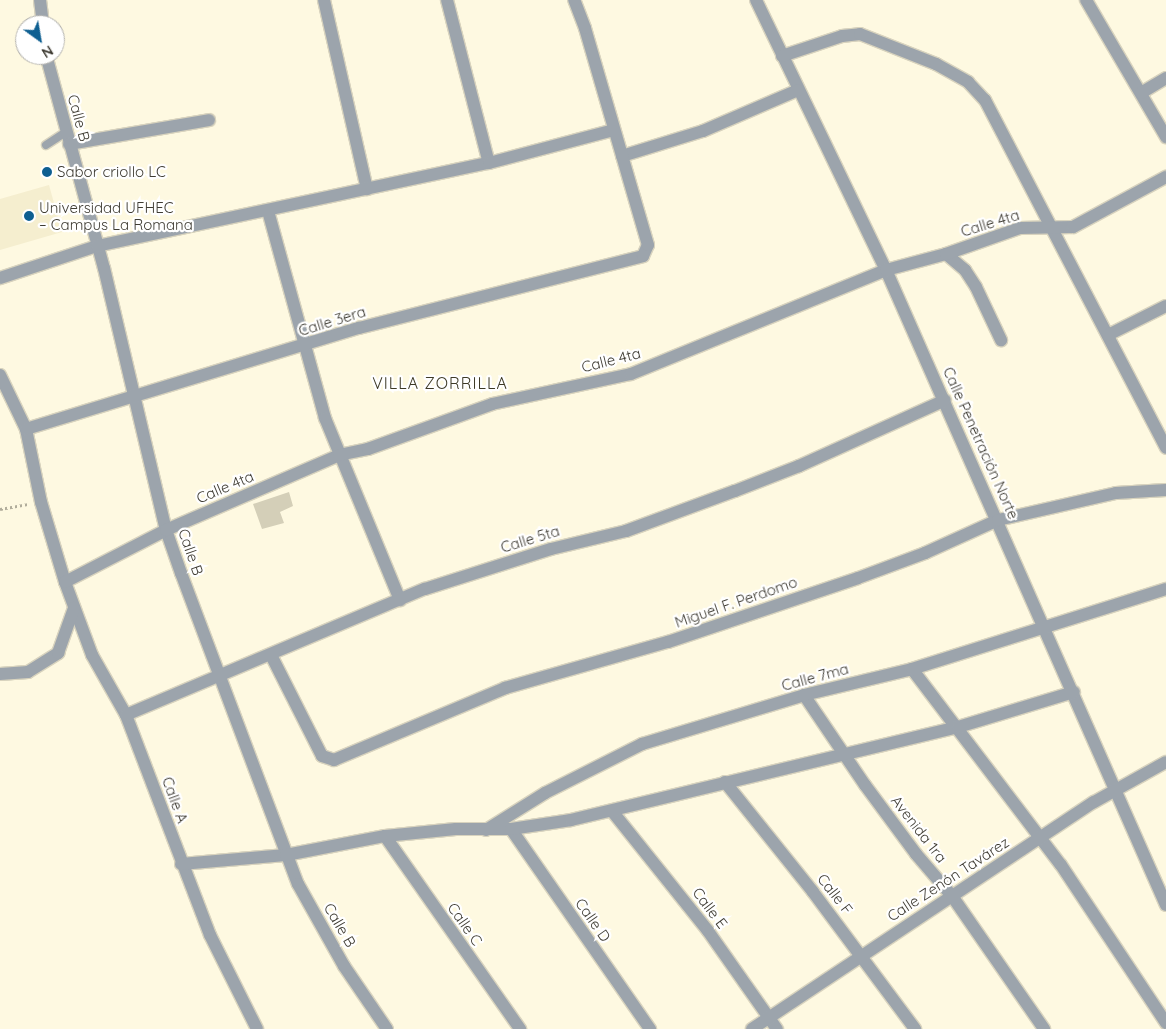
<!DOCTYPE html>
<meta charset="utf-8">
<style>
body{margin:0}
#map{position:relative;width:1166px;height:1029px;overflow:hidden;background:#fef9e1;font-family:Quicksand,sans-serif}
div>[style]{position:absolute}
.built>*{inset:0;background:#f5eecf}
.building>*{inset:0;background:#d4cfb8}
.path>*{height:2.5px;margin-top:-1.25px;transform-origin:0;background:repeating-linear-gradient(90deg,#b1ad9b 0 2.5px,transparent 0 5px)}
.roads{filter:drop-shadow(1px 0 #d8d3be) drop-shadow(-1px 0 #d8d3be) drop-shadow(0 1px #d8d3be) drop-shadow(0 -1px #d8d3be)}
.lane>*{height:8px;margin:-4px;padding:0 4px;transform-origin:4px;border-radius:4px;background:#9ca4ac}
.street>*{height:12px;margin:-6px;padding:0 6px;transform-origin:6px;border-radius:6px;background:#9ca4ac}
.dots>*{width:14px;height:14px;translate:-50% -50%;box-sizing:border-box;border:2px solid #fff;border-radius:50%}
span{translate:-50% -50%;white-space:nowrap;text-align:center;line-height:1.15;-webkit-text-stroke:4.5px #fff;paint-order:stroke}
.street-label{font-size:15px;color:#3f3c33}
.poi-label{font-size:15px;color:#3f3c33}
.left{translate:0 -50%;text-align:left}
.neighbourhood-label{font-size:16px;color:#3e3a26;letter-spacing:1px}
.north{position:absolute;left:15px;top:15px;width:50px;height:50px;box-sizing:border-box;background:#fff;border:1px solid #b2b1ad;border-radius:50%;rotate:148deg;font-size:14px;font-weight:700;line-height:20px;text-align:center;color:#3f3c33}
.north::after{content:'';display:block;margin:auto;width:18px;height:22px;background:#0e5f91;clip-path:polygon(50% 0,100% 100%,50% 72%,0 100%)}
</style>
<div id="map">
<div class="built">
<i style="clip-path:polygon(49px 185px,62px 232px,0 250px,0 199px)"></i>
</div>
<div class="building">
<i style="clip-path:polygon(289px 492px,293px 506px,280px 512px,284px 523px,262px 529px,253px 504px)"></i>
</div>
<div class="path">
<i style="left:0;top:509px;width:28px;rotate:-10deg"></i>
</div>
<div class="roads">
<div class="lane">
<i style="left:46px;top:145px;width:24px;rotate:-33deg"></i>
</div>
<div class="street">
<i style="left:40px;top:0;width:25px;rotate:83deg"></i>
<i style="left:324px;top:0;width:194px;rotate:77.2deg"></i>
<i style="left:447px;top:0;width:168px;rotate:75.6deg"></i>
<i style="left:756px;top:0;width:300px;rotate:64.3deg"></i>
<i style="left:886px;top:270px;width:694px;rotate:66.21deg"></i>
<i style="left:1086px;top:0;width:159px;rotate:59.7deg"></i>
<i style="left:46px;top:55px;width:221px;rotate:74.8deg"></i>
<i style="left:104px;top:268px;width:269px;rotate:76.7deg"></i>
<i style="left:166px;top:530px;width:46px;rotate:70.8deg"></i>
<i style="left:181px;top:573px;width:332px;rotate:69.4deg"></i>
<i style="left:298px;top:884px;width:94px;rotate:60.7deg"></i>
<i style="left:344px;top:966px;width:76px;rotate:55.7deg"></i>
<i style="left:782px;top:56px;width:63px;rotate:-18.4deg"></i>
<i style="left:842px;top:36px;width:18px;rotate:-6deg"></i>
<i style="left:860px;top:34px;width:82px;rotate:21.5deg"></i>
<i style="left:936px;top:64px;width:37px;rotate:29deg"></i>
<i style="left:968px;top:82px;width:25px;rotate:47deg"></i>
<i style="left:985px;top:100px;width:392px;rotate:62.5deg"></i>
<i style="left:1141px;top:93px;width:29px;rotate:-31deg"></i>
<i style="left:69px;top:144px;width:142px;rotate:-9.7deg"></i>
<i style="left:622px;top:156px;width:85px;rotate:-17.2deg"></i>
<i style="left:703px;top:131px;width:103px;rotate:-23.3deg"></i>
<i style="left:268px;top:211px;width:215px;rotate:74.6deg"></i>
<i style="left:325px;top:418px;width:197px;rotate:67.6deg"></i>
<i style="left:946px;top:254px;width:25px;rotate:40deg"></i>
<i style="left:965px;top:270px;width:20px;rotate:57deg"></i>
<i style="left:976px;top:287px;width:59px;rotate:64.7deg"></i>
<i style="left:0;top:278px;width:102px;rotate:-18.3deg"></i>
<i style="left:97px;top:246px;width:401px;rotate:-12deg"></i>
<i style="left:489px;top:163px;width:129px;rotate:-14.8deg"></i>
<i style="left:1108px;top:335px;width:65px;rotate:-26.6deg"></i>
<i style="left:0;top:375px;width:60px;rotate:64.3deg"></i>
<i style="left:26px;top:429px;width:75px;rotate:78.4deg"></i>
<i style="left:41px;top:502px;width:84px;rotate:73.3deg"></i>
<i style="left:65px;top:582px;width:78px;rotate:69.7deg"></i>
<i style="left:92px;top:655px;width:69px;rotate:60.5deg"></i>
<i style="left:126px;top:715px;width:235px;rotate:69.1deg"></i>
<i style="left:210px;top:935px;width:105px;rotate:63.4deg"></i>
<i style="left:26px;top:429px;width:348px;rotate:-16.9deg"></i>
<i style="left:359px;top:328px;width:293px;rotate:-14.2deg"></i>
<i style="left:643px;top:256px;width:12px;rotate:-66deg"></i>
<i style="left:648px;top:245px;width:226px;rotate:-106.2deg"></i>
<i style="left:585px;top:28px;width:30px;rotate:-111deg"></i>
<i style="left:65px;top:582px;width:114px;rotate:-27.2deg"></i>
<i style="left:166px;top:530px;width:189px;rotate:-23.4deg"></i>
<i style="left:339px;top:455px;width:30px;rotate:-12deg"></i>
<i style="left:368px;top:449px;width:132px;rotate:-19.9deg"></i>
<i style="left:492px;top:404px;width:142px;rotate:-12.2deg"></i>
<i style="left:631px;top:374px;width:275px;rotate:-22.2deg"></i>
<i style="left:886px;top:270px;width:62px;rotate:-14.9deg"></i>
<i style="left:946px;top:254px;width:78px;rotate:-19.4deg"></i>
<i style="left:1020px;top:228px;width:53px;rotate:-1.1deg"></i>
<i style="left:1073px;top:227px;width:106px;rotate:-28.3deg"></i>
<i style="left:271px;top:655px;width:113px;rotate:63.2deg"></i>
<i style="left:322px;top:756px;width:13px;rotate:18deg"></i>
<i style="left:334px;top:760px;width:186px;rotate:-22.8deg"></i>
<i style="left:505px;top:688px;width:169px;rotate:-15.8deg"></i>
<i style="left:668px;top:642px;width:200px;rotate:-18.6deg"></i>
<i style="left:858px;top:578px;width:72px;rotate:-20.5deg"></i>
<i style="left:925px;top:553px;width:80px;rotate:-24.3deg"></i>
<i style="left:998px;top:520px;width:121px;rotate:-12.9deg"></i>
<i style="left:1116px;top:493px;width:50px;rotate:-3.4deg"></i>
<i style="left:912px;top:669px;width:246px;rotate:52.8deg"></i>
<i style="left:1061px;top:865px;width:190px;rotate:56.4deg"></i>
<i style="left:0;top:674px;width:28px;rotate:-4deg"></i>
<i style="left:28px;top:672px;width:36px;rotate:-32deg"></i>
<i style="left:58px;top:653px;width:48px;rotate:-70.4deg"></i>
<i style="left:804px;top:695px;width:109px;rotate:55.9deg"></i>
<i style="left:865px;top:785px;width:86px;rotate:53.5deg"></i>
<i style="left:916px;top:854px;width:55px;rotate:49.4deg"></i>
<i style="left:952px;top:896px;width:162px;rotate:55.3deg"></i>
<i style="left:126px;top:715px;width:324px;rotate:-22.9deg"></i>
<i style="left:425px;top:589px;width:132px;rotate:-17.6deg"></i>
<i style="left:551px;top:549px;width:77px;rotate:-13.5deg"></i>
<i style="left:626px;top:531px;width:116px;rotate:-20.2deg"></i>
<i style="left:735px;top:491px;width:69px;rotate:-21.3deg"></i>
<i style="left:799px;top:466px;width:160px;rotate:-24.3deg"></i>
<i style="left:725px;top:782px;width:141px;rotate:51.3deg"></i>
<i style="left:813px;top:892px;width:171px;rotate:53.3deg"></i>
<i style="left:612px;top:811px;width:154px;rotate:51.3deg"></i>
<i style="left:708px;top:931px;width:120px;rotate:54.9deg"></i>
<i style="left:511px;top:829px;width:244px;rotate:55.2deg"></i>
<i style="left:486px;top:830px;width:70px;rotate:-32.1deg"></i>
<i style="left:545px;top:793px;width:109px;rotate:-26.8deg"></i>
<i style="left:642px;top:744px;width:169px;rotate:-16.8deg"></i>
<i style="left:804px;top:695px;width:111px;rotate:-13.5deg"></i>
<i style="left:912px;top:669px;width:266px;rotate:-17.5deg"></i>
<i style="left:385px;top:836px;width:236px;rotate:55deg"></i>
<i style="left:181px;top:864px;width:105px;rotate:-4.9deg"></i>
<i style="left:286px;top:855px;width:101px;rotate:-10.9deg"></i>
<i style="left:385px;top:836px;width:71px;rotate:-5.6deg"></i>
<i style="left:456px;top:829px;width:55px"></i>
<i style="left:511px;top:829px;width:61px;rotate:-8.5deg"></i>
<i style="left:571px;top:820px;width:398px;rotate:-13.5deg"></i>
<i style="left:958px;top:727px;width:121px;rotate:-16.8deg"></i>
<i style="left:752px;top:1029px;width:410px;rotate:-33.6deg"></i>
<i style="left:1094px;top:802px;width:82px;rotate:-29.1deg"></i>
</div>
</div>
<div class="dots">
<i style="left:47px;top:172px;background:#0e5f91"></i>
<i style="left:29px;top:216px;background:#0e5f91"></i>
</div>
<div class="street-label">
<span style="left:79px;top:118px;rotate:75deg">Calle B</span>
<span style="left:990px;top:223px;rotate:-17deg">Calle 4ta</span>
<span style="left:332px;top:321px;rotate:-17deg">Calle 3era</span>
<span style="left:611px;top:360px;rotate:-14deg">Calle 4ta</span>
<span style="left:981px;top:443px;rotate:66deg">Calle Penetración Norte</span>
<span style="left:225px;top:487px;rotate:-23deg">Calle 4ta</span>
<span style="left:530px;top:539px;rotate:-17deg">Calle 5ta</span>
<span style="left:191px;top:552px;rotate:71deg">Calle B</span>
<span style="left:736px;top:602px;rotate:-19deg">Miguel F. Perdomo</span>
<span style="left:815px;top:677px;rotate:-15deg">Calle 7ma</span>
<span style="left:175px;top:800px;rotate:70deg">Calle A</span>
<span style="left:919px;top:829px;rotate:52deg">Avenida 1ra</span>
<span style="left:948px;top:879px;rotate:-33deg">Calle Zenón Tavárez</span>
<span style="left:835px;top:894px;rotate:52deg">Calle F</span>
<span style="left:710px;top:908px;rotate:53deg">Calle E</span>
<span style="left:593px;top:920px;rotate:55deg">Calle D</span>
<span style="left:465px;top:924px;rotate:55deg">Calle C</span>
<span style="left:340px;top:925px;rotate:60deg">Calle B</span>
</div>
<div class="poi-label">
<span class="left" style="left:57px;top:172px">Sabor criollo LC</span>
<span class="left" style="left:39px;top:216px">Universidad UFHEC<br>– Campus La Romana</span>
</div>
<div class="neighbourhood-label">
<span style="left:440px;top:383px">VILLA ZORRILLA</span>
</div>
<div class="north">N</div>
</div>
